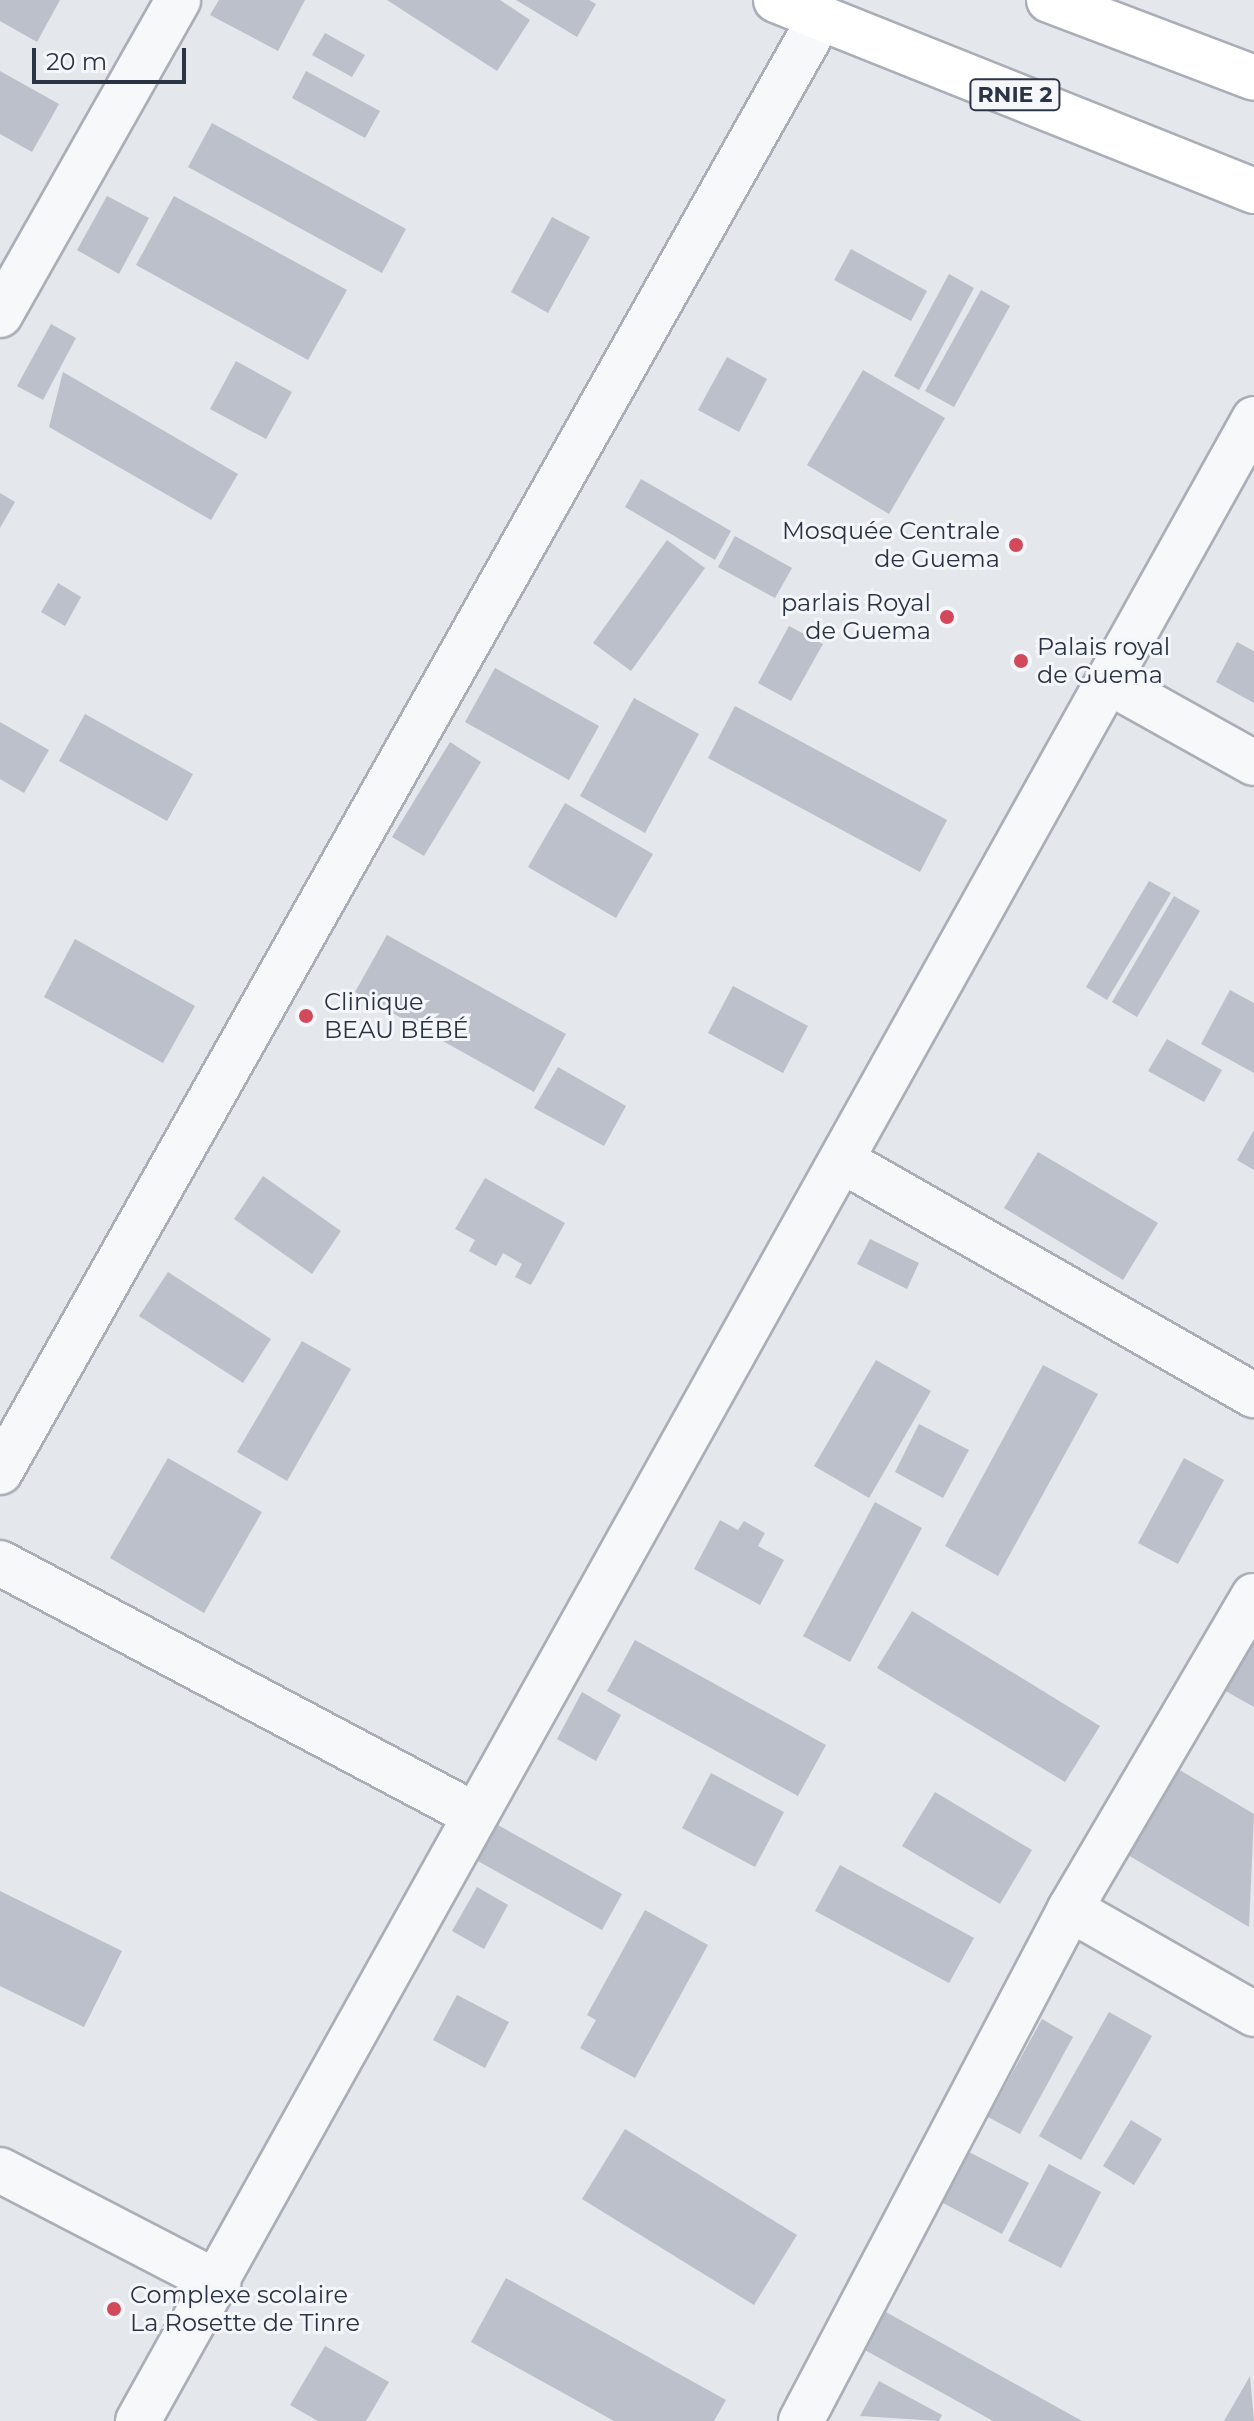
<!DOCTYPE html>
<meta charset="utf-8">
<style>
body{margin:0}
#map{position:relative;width:1254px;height:2421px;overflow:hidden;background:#e4e7ec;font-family:Montserrat,sans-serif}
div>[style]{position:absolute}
.building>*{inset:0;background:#bbc0ca}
.roads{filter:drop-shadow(2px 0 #a9aeb7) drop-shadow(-2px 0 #a9aeb7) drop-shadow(0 2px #a9aeb7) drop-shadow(0 -2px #a9aeb7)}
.street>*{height:44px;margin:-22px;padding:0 22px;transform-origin:22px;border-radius:22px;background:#f7f8fa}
.primary>*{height:44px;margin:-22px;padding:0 22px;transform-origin:22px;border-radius:22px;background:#fff}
.dots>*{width:22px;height:22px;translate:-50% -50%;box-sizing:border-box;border:4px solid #f4f6f9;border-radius:50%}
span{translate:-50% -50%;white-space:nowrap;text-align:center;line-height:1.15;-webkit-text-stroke:6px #f4f6f9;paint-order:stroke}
.shield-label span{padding:2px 6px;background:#f4f6f9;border:2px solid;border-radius:6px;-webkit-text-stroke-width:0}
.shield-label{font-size:22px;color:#2b3445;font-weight:700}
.poi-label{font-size:24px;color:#2b3445}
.right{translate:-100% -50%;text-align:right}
.left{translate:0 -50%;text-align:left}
.scale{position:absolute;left:32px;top:48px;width:154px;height:36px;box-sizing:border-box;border:4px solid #2b3445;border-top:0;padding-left:10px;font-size:24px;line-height:28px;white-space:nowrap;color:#2b3445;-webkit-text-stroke:6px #f4f6f9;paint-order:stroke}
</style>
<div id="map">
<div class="building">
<i style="clip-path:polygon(0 0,60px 0,37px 42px,0 21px)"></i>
<i style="clip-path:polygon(219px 0,305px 0,278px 51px,210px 15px)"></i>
<i style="clip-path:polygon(387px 0,500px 0,530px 20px,497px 71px)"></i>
<i style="clip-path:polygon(516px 0,589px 0,596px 4px,577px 37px)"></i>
<i style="clip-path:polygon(325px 33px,365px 55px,352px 77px,312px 55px)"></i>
<i style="clip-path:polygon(0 71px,59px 104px,32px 152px,0 134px)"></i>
<i style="clip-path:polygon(306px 71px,380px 111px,365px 138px,292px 98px)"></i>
<i style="clip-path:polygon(212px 123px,406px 229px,382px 273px,188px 167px)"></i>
<i style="clip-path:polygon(107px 196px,149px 218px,119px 274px,77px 250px)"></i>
<i style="clip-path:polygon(174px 196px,347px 290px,308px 360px,136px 265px)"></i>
<i style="clip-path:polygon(552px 217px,590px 237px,548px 313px,511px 292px)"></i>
<i style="clip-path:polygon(851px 249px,927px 291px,911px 321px,834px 280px)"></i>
<i style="clip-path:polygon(949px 274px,974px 288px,919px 390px,894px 376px)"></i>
<i style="clip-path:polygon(981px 290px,1010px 306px,954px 407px,925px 391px)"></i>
<i style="clip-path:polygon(51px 324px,76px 338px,43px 400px,17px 386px)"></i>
<i style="clip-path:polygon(727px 357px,767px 379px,739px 432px,698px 410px)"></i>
<i style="clip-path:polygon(236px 361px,292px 392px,266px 439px,210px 409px)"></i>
<i style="clip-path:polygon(863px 370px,945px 418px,889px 514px,807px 465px)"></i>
<i style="clip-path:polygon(63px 372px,238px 474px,211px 520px,49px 427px)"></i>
<i style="clip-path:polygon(641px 479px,731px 531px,715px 560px,625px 507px)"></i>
<i style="clip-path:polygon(0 493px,15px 502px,0 528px)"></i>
<i style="clip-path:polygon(735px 536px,792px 568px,775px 598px,718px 567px)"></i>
<i style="clip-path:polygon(667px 540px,705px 568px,631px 671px,593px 643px)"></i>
<i style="clip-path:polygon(58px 583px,81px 597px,65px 626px,41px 612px)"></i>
<i style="clip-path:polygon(789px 626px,823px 644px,791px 701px,758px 683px)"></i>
<i style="clip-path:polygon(1237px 642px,1254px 651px,1254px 703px,1216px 682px)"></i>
<i style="clip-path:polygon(495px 668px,599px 726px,569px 780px,465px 722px)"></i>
<i style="clip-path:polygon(634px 698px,699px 734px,645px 833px,580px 796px)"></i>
<i style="clip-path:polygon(735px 706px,947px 820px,920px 872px,708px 758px)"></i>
<i style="clip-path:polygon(85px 714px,193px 774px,167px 821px,59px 761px)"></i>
<i style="clip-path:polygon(0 722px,49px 750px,24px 793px,0 779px)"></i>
<i style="clip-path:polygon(450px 742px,481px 762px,424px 856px,392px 837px)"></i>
<i style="clip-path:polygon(565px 803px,653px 854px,616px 918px,528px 867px)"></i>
<i style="clip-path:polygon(1149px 881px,1171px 893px,1107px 1000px,1086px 987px)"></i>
<i style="clip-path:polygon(1174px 896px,1200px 911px,1137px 1017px,1112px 1002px)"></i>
<i style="clip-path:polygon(387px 935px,566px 1034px,534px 1092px,355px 992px)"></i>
<i style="clip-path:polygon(75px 939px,195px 1006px,163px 1063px,44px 997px)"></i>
<i style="clip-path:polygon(733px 986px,808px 1026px,783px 1073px,708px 1033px)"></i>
<i style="clip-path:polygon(1230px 990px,1254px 1003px,1254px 1073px,1201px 1044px)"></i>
<i style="clip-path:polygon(1167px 1039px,1222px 1070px,1204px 1102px,1148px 1071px)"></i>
<i style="clip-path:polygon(558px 1067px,626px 1106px,604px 1146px,534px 1108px)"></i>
<i style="clip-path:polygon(1254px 1130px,1254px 1170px,1237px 1160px)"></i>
<i style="clip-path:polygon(1038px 1152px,1158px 1223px,1123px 1280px,1004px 1208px)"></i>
<i style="clip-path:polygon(263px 1176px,341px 1231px,312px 1274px,234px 1219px)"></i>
<i style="clip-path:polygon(485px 1178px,565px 1223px,531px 1285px,515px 1277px,522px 1264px,503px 1253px,496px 1266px,469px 1251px,475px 1240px,455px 1229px)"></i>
<i style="clip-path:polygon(870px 1239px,919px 1263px,907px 1289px,857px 1264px)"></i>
<i style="clip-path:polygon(168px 1272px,271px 1339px,243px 1383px,139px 1316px)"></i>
<i style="clip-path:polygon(302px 1341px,351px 1369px,287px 1481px,237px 1452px)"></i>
<i style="clip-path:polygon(876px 1360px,931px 1391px,869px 1498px,814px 1466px)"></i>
<i style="clip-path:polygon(1043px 1365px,1098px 1394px,998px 1576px,945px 1546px)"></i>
<i style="clip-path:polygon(919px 1424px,969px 1450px,943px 1498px,895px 1472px)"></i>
<i style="clip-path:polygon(168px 1458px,262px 1512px,204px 1613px,110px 1558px)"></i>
<i style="clip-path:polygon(1184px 1458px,1224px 1480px,1178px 1564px,1138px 1543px)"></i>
<i style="clip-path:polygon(875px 1502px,922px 1528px,850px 1662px,803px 1636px)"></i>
<i style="clip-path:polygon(720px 1520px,738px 1530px,744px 1521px,765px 1533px,758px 1546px,784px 1560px,760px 1605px,694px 1569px)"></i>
<i style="clip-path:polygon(912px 1611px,1100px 1726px,1065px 1782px,877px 1668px)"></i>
<i style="clip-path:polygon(1254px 1633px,1254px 1707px,1222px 1689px)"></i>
<i style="clip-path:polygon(635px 1640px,826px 1745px,798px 1796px,607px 1691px)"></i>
<i style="clip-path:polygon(582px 1692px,621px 1715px,596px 1761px,557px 1739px)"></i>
<i style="clip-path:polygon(1178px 1769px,1254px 1814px,1249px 1927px,1128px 1855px)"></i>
<i style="clip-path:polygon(711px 1773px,784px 1812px,755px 1867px,682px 1828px)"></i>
<i style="clip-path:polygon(935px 1792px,1032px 1850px,1000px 1904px,902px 1846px)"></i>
<i style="clip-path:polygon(496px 1824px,622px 1894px,602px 1930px,476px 1860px)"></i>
<i style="clip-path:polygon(840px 1865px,974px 1938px,949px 1983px,815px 1911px)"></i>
<i style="clip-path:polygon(477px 1887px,508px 1905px,484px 1949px,452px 1931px)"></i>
<i style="clip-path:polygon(0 1891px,122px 1951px,84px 2027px,0 1986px)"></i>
<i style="clip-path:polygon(645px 1910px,708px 1945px,635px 2078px,580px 2048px,596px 2020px,587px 2015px)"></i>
<i style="clip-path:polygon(457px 1995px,509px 2022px,485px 2068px,433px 2040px)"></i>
<i style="clip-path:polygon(1109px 2012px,1152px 2036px,1081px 2160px,1039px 2136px)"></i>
<i style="clip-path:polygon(1042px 2019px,1073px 2037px,1020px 2134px,988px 2117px)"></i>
<i style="clip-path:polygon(1131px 2120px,1162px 2139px,1134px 2185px,1103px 2166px)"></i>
<i style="clip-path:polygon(625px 2129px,797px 2235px,754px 2305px,582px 2199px)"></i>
<i style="clip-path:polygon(969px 2152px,1029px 2183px,1002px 2234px,943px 2203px)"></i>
<i style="clip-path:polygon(1049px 2164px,1101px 2192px,1061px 2268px,1008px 2241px)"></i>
<i style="clip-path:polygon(506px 2278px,726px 2400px,714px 2421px,614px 2421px,471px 2342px)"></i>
<i style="clip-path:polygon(884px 2311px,1082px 2421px,993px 2421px,863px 2349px)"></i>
<i style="clip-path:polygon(325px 2346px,389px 2382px,366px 2421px,318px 2421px,290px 2405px)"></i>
<i style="clip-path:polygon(1250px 2376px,1254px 2421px,1224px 2421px)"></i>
<i style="clip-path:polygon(879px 2381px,942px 2415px,939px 2421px,860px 2416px)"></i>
</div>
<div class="roads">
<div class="street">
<i style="left:0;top:315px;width:362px;rotate:-60.5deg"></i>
<i style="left:1109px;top:682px;width:166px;rotate:29.2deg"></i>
<i style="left:843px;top:1161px;width:473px;rotate:29.7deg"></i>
<i style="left:0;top:1472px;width:1671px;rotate:-60.57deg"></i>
<i style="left:0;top:1563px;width:535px;rotate:27.95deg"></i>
<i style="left:1070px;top:1909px;width:212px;rotate:29.7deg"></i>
<i style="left:0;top:2170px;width:246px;rotate:27.4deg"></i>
<i style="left:138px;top:2421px;width:2292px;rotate:-60.86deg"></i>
<i style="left:801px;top:2421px;width:578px;rotate:-62.28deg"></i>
<i style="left:1070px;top:1909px;width:363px;rotate:-59.6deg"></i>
</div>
<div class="primary">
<i style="left:776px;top:0;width:515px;rotate:21.78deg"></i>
<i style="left:1049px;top:0;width:219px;rotate:20.8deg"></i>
</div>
</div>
<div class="dots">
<i style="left:1016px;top:545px;background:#d1495b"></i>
<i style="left:947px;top:617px;background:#d1495b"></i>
<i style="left:1021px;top:661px;background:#d1495b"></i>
<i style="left:306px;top:1016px;background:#d1495b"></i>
<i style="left:114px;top:2309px;background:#d1495b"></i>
</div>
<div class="shield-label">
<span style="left:1015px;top:95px">RNIE 2</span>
</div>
<div class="poi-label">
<span class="right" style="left:1000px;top:545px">Mosquée Centrale<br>de Guema</span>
<span class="right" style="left:931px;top:617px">parlais Royal<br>de Guema</span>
<span class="left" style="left:1037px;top:661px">Palais royal<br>de Guema</span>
<span class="left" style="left:324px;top:1016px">Clinique<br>BEAU BÉBÉ</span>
<span class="left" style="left:130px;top:2309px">Complexe scolaire<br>La Rosette de Tinre</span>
</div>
<div class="scale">20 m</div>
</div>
